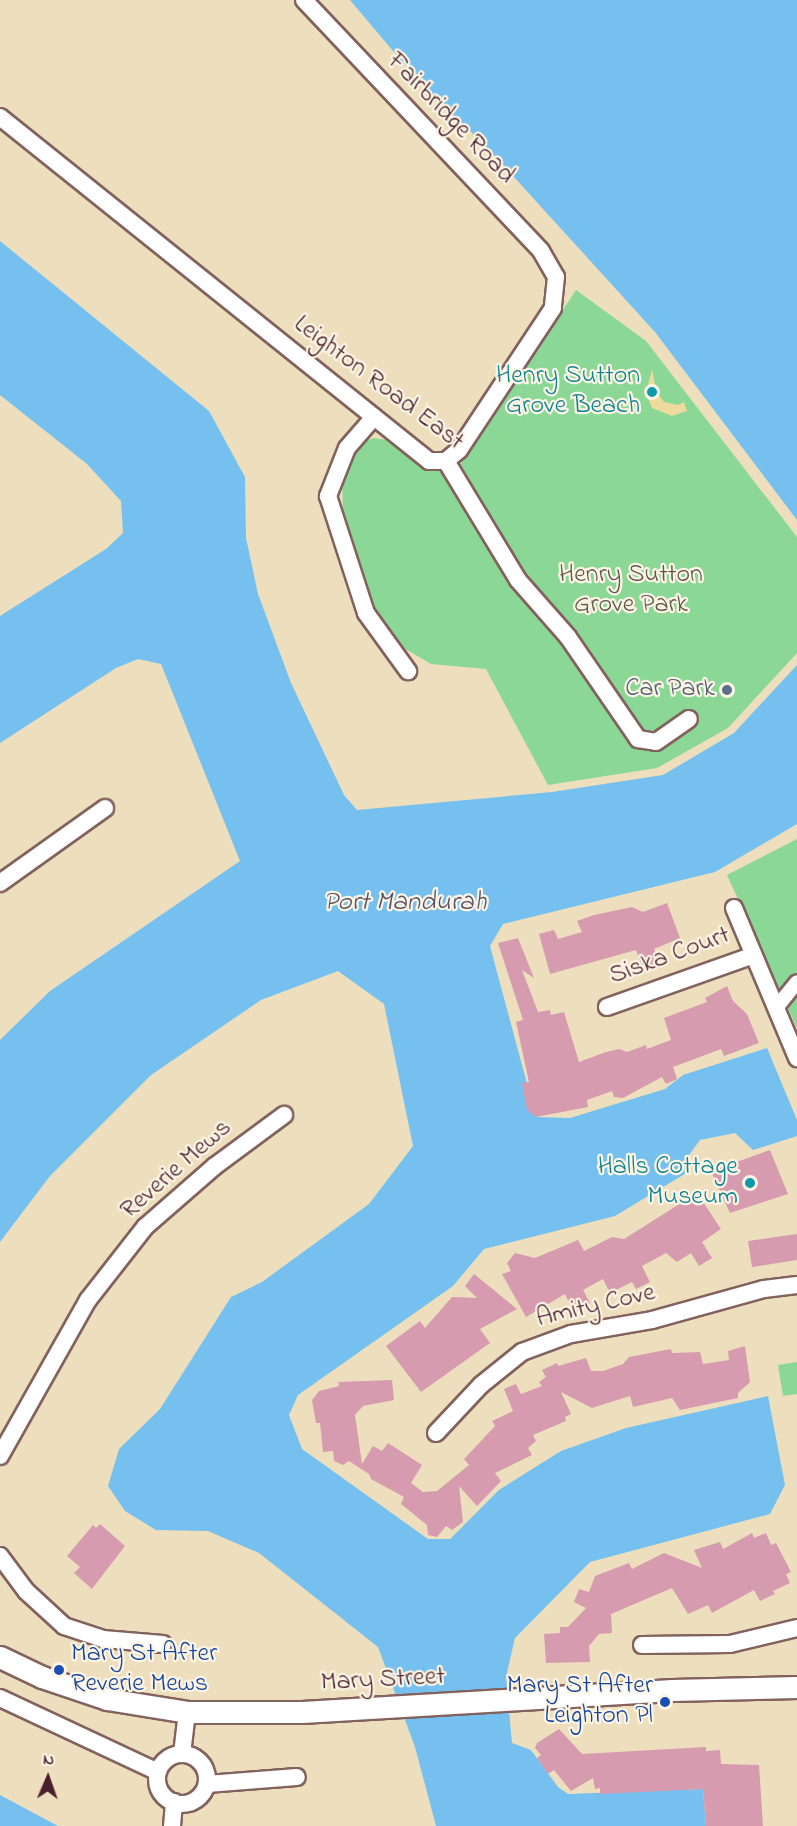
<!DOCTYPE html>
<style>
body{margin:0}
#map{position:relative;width:797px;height:1826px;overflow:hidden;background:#eddfbd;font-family:"Indie Flower",sans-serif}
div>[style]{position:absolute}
.green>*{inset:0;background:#8bd795}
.sand>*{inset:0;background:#eeda9e}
.water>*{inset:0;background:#75c0ee}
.building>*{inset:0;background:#d69baf}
.roads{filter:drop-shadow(2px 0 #83625e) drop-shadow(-2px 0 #83625e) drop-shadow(0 2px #83625e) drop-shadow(0 -2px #83625e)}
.pedestrian>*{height:14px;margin:-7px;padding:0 7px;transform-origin:7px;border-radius:7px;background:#fff}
.minor>*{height:16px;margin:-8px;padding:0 8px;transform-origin:8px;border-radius:8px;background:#fff}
.minor>.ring{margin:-8px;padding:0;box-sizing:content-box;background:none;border:16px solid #fff;border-radius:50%}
.tertiary>*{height:21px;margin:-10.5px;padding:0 10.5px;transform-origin:10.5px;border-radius:10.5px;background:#fff}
.dots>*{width:16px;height:16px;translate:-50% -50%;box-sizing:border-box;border:3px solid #fcf5e5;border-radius:50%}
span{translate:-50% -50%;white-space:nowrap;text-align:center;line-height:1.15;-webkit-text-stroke:4.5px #fcf5e5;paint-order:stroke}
.street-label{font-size:26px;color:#4a1f2b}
.culture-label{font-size:26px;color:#0d838f}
.right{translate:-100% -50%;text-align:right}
.park-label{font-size:26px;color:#5e564b}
.service-label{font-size:26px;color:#4e5e75}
.transit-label{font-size:26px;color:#164399}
.left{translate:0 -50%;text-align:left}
.water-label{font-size:27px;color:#574f66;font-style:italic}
.north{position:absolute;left:18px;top:1748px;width:60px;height:60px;-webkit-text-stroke:4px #fcf5e5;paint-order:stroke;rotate:2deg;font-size:16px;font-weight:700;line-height:24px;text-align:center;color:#4a1f2b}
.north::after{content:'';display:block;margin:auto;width:21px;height:27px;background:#4a1f2b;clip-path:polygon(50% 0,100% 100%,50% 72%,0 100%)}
</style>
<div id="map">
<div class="green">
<i style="clip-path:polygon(576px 290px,646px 341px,797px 537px,797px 653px,728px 728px,657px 768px,548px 785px,486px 669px,431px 664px,390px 640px,368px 600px,343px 514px,342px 481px,350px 457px,361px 443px,374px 438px,387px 440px,424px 469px,461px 464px)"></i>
<i style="clip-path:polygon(797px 839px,797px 1028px,727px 875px)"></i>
<i style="clip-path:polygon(797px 1362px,797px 1394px,783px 1396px,778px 1365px)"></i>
</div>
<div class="sand">
<i style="clip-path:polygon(652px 369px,656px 391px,664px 402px,678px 405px,684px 402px,687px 411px,672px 416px,652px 408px,646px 393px)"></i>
</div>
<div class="water">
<i style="clip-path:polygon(350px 0,797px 0,797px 520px,655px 332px,482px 142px,431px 96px)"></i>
<i style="clip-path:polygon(0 241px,209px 411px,245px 477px,246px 538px,258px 594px,291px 683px,344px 795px,357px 810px,552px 792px,663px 775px,734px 733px,797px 665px,797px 824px,715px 872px,503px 924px,490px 946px,536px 1117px,570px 1118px,665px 1089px,683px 1075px,767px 1048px,797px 1120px,797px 1136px,753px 1150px,735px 1133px,700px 1140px,687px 1158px,688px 1172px,615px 1216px,484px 1249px,453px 1286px,298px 1395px,289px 1415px,302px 1449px,428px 1539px,450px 1539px,499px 1490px,561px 1451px,626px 1428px,768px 1396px,785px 1485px,770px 1514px,590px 1562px,515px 1638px,506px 1677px,512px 1743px,531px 1750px,558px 1787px,568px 1794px,703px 1789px,706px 1826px,436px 1826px,415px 1747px,378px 1647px,259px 1553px,208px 1531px,156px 1530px,125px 1511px,108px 1486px,119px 1449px,160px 1409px,231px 1297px,262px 1282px,369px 1204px,413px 1146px,384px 1004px,338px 971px,261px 1000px,151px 1075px,50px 1176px,0 1242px,0 1040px,50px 991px,240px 861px,161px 664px,138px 659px,116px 668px,0 743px,0 616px,106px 549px,123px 533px,121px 501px,87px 464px,0 395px)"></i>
<i style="clip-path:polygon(0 1795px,58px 1826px,0 1826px)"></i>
</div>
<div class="building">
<i style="clip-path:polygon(667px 903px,680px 938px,654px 949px,660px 967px,644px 972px,636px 950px,550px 974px,539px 934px,554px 930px,558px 939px,582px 932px,577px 921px,594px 915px,632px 907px,643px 912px)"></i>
<i style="clip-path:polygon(518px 938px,534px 978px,522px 970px,538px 1012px,550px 1010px,551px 1015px,564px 1012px,579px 1062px,606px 1052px,619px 1049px,627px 1052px,646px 1045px,647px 1049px,671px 1040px,664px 1018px,707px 1002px,705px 998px,727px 986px,733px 1001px,747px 1014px,759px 1043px,724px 1056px,721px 1049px,673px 1067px,677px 1079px,666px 1084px,662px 1077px,623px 1098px,614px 1097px,612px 1091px,587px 1100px,588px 1107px,536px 1117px,527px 1110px,522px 1083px,529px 1082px,516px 1022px,523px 1020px,498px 943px)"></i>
<i style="clip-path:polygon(770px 1150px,788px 1194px,730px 1213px,711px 1171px)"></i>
<i style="clip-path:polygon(697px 1193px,721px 1229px,702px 1242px,712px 1258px,699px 1266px,691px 1253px,677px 1262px,666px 1253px,642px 1266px,650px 1282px,636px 1289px,632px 1282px,610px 1293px,603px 1279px,583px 1290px,590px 1303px,574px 1313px,565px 1294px,526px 1317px,502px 1274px,511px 1271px,507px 1263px,515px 1253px,535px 1258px,578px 1240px,584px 1251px,612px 1237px,624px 1239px)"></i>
<i style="clip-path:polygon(797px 1234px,797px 1260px,752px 1267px,748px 1241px)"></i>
<i style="clip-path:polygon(474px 1274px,517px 1309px,480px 1329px,490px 1343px,421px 1392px,386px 1346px,420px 1321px,425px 1328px,452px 1297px,477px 1298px,465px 1286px)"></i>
<i style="clip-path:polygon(745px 1346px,750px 1382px,738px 1393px,738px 1398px,680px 1410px,672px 1398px,633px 1407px,630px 1396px,592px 1408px,561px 1392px,571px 1414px,565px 1417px,566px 1421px,533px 1435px,536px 1441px,528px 1448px,532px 1455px,495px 1473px,501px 1481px,477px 1506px,459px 1486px,463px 1522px,452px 1530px,446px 1526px,437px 1537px,428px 1535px,427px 1525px,401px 1504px,404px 1497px,371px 1479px,369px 1474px,349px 1461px,343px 1465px,334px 1461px,333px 1451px,323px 1452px,320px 1423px,316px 1423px,312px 1400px,319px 1391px,339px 1386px,338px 1382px,392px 1380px,394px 1400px,363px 1406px,355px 1415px,362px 1464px,373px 1446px,382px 1451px,388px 1443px,422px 1465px,411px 1483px,423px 1492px,437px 1491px,469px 1465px,464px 1459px,495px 1426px,492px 1421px,513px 1411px,504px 1389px,516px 1384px,521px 1394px,542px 1386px,539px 1382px,546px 1377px,542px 1370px,557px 1363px,558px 1366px,586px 1358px,591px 1371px,603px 1371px,623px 1364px,629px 1357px,671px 1349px,672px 1353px,700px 1352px,703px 1364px,729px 1360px,728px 1351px)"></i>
<i style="clip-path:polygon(100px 1524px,125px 1546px,92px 1589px,74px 1573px,80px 1567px,67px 1556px,93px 1525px,96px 1528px)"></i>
<i style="clip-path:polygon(752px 1533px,754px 1538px,766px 1533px,771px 1545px,776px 1543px,791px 1572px,786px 1574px,790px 1583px,773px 1591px,775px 1594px,760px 1601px,754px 1590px,712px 1613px,708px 1605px,688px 1614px,672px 1588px,611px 1614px,612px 1633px,599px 1634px,589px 1646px,590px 1662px,546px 1663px,544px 1634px,560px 1633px,560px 1627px,568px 1627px,586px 1608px,574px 1602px,579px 1589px,589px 1592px,595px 1576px,629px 1563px,632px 1569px,664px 1553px,702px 1568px,694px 1550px,720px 1542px,723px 1549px)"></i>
<i style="clip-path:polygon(559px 1729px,582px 1754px,706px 1747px,706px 1751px,720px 1750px,721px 1764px,759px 1765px,763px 1826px,706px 1826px,703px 1789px,600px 1794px,600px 1788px,595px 1789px,593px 1778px,571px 1791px,554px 1770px,548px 1774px,537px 1758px,541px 1755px,535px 1748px,537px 1743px)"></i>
</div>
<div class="roads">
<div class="pedestrian">
<i style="left:776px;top:1008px;width:33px;rotate:-51deg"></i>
</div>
<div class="minor">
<i style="left:304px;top:0;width:345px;rotate:46.6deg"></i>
<i style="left:541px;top:251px;width:30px;rotate:60deg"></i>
<i style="left:556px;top:277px;width:31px;rotate:96deg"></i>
<i style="left:553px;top:308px;width:170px;rotate:123.5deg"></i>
<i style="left:459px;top:450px;width:17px;rotate:140deg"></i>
<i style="left:0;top:117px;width:550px;rotate:38.72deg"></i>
<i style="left:429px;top:461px;width:17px"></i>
<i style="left:374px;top:417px;width:41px;rotate:131.1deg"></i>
<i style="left:347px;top:448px;width:52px;rotate:111.6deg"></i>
<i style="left:328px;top:496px;width:123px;rotate:72deg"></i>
<i style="left:366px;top:613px;width:72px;rotate:54.1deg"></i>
<i style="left:446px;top:461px;width:139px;rotate:58.8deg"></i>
<i style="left:518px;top:580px;width:76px;rotate:48.7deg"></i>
<i style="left:568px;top:637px;width:124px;rotate:55.5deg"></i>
<i style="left:638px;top:739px;width:18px;rotate:9deg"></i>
<i style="left:656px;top:742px;width:40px;rotate:-34.9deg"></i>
<i style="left:0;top:883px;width:129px;rotate:-35.5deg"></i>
<i style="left:734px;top:908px;width:163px;rotate:67.2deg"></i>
<i style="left:607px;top:1007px;width:153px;rotate:-19.5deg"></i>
<i style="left:436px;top:1433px;width:66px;rotate:-46.8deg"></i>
<i style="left:481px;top:1385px;width:53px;rotate:-38.8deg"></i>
<i style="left:522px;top:1352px;width:52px;rotate:-20.2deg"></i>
<i style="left:571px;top:1334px;width:82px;rotate:-9.8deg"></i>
<i style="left:652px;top:1320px;width:116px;rotate:-15.5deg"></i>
<i style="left:764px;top:1289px;width:33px;rotate:-7deg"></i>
<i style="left:0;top:1456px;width:179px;rotate:-60.6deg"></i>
<i style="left:88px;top:1300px;width:93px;rotate:-52deg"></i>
<i style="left:145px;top:1227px;width:93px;rotate:-41.1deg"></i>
<i style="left:215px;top:1166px;width:86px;rotate:-36.5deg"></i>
<i style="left:0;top:1556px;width:44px;rotate:53.4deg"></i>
<i style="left:26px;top:1591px;width:52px;rotate:42.6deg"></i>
<i style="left:64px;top:1626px;width:41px;rotate:18.4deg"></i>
<i style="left:103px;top:1639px;width:60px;rotate:4.8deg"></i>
<i style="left:642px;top:1645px;width:88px;rotate:-0.7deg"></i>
<i style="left:730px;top:1644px;width:69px;rotate:-13.4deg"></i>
<i style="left:0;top:1698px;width:174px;rotate:25.1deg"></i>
<i style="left:182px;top:1754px;width:42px;rotate:-83.2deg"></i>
<i class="ring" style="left:157px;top:1754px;width:34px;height:34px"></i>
<i style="left:207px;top:1784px;width:90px;rotate:-4.4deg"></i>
<i style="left:172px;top:1826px;width:24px;rotate:-85deg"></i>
</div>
<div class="tertiary">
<i style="left:0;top:1657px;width:47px;rotate:25.5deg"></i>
<i style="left:42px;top:1677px;width:69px;rotate:18.7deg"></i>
<i style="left:107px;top:1699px;width:81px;rotate:9.2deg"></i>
<i style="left:187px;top:1712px;width:115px"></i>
<i style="left:302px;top:1712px;width:371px;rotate:-3.4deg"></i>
<i style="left:672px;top:1690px;width:125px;rotate:-1.4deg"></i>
</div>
</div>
<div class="dots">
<i style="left:652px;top:392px;background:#0f9aa8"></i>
<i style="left:727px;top:690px;background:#5c6f8a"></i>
<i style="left:750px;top:1183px;background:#0f9aa8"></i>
<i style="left:59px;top:1670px;background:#1a4fb4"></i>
<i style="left:665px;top:1702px;background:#1a4fb4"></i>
</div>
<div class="street-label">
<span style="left:450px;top:119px;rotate:46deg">Fairbridge Road</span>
<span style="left:378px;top:384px;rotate:37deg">Leighton Road East</span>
<span style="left:670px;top:957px;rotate:-20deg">Siska Court</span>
<span style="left:177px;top:1170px;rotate:-41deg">Reverie Mews</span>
<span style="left:596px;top:1307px;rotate:-13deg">Amity Cove</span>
<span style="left:383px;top:1681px;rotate:-3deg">Mary Street</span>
</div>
<div class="culture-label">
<span class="right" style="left:640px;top:392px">Henry Sutton<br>Grove Beach</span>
<span class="right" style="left:738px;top:1183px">Halls Cottage<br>Museum</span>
</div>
<div class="park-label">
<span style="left:631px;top:591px">Henry Sutton<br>Grove Park</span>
</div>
<div class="service-label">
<span class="right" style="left:715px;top:690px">Car Park</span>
</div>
<div class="transit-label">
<span class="left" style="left:71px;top:1670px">Mary St After<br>Reverie Mews</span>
<span class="right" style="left:653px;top:1702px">Mary St After<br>Leighton Pl</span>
</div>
<div class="water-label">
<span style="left:405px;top:903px">Port Mandurah</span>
</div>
<div class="north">N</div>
</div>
